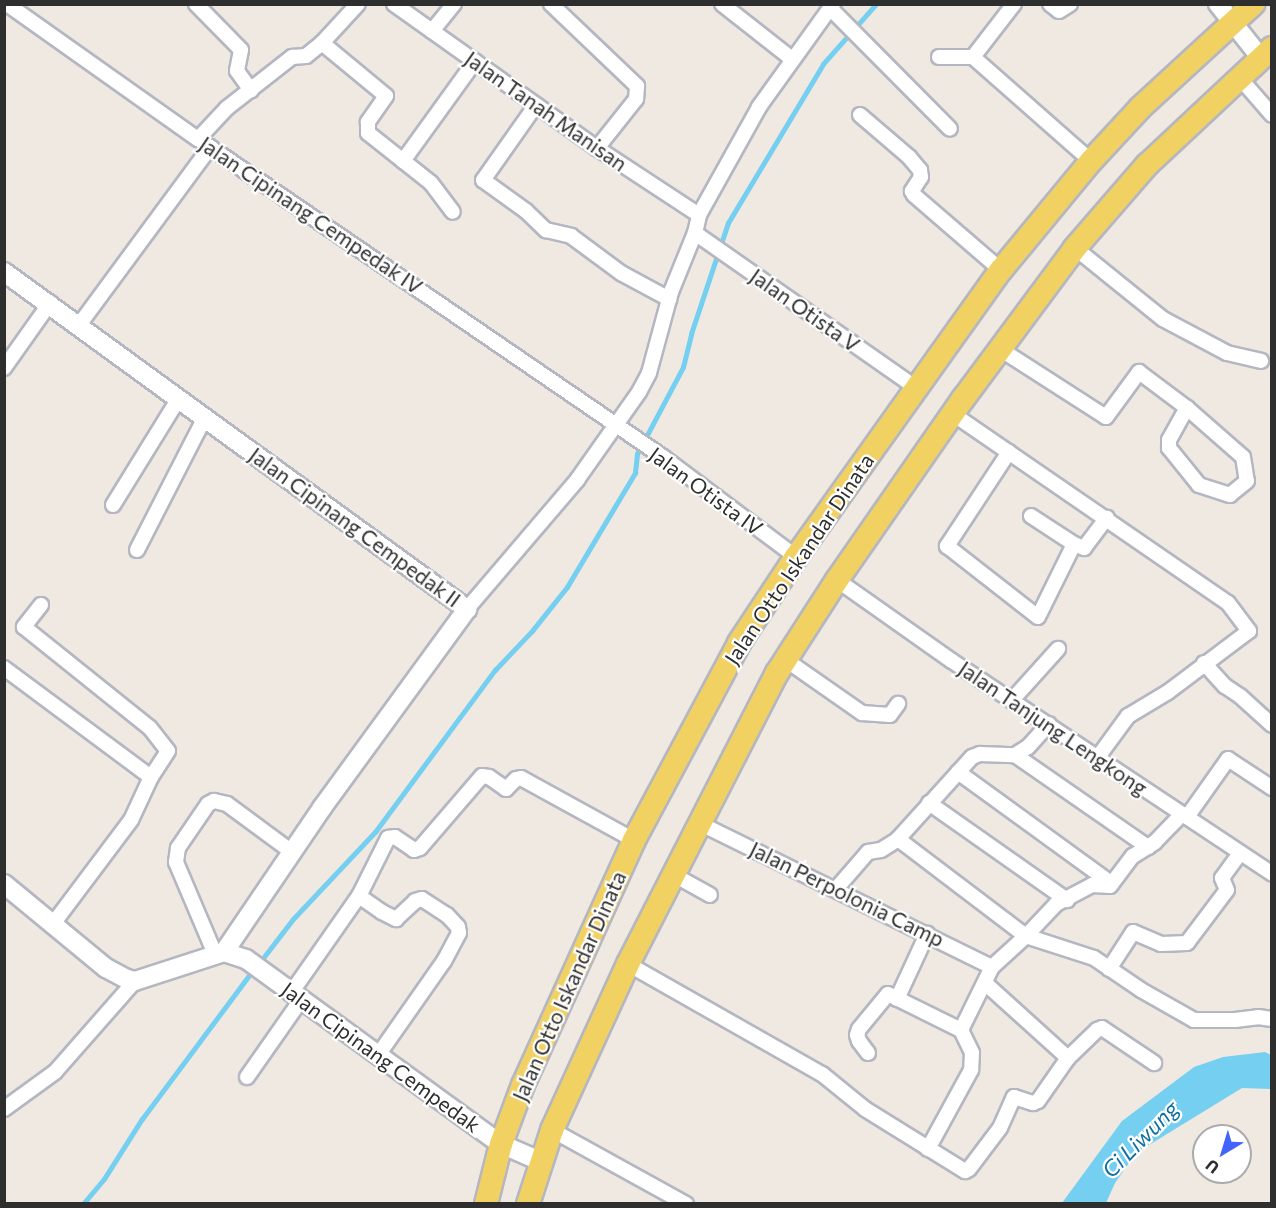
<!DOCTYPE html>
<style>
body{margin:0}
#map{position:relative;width:1276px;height:1208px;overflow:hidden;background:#efe9e1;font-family:Commissioner,sans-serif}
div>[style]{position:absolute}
.water>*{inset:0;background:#75cff0}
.stream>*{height:4.5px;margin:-2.25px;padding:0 2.25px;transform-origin:2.25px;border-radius:2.25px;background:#75cff0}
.roads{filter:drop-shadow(2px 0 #b4b7c1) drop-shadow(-2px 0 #b4b7c1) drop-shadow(0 2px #b4b7c1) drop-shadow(0 -2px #b4b7c1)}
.minor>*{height:14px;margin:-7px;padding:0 7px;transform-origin:7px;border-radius:7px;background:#fff}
.tertiary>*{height:18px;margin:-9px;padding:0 9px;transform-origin:9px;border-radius:9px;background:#fff}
.primary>*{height:22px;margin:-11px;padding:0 11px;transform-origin:11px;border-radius:11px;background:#f2d163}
span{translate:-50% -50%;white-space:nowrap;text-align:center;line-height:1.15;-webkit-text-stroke:4.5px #fff;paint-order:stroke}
.street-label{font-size:21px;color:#2e2e2e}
.water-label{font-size:22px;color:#0d6fa3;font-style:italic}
.frame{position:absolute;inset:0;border:6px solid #2e2e2e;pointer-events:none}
.north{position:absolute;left:1192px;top:1124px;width:60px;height:60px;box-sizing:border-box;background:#fff;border:2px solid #ababab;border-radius:50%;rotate:218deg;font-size:16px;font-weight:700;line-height:24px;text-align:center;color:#2e2e2e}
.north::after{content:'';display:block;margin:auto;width:21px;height:27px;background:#4264fb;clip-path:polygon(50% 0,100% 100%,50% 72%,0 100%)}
</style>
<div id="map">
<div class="water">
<i style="clip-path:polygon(1265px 1052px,1271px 1055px,1271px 1089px,1242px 1088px,1136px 1153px,1115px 1183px,1106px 1203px,1062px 1203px,1122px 1121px,1194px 1067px,1223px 1057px)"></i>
</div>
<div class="stream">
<i style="left:260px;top:962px;width:54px;rotate:-52.5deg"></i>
<i style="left:293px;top:919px;width:120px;rotate:-46.7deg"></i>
<i style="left:375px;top:832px;width:202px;rotate:-53.5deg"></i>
<i style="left:495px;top:670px;width:54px;rotate:-46.5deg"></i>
<i style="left:532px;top:631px;width:56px;rotate:-51.5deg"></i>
<i style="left:567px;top:587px;width:133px;rotate:-59.2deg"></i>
<i style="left:635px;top:473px;width:19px;rotate:-84deg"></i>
<i style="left:637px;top:454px;width:98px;rotate:-62.1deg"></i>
<i style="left:683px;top:367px;width:34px;rotate:-76deg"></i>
<i style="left:691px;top:334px;width:117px;rotate:-71.6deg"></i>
<i style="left:728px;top:223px;width:185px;rotate:-59.1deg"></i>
<i style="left:823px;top:64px;width:80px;rotate:-48.5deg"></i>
<i style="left:83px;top:1204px;width:33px;rotate:-50deg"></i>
<i style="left:104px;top:1179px;width:71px;rotate:-57.7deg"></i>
<i style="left:142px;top:1119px;width:187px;rotate:-53.3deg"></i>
</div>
<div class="roads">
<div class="minor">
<i style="left:7px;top:4px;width:234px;rotate:35.3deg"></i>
<i style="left:198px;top:139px;width:563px;rotate:34.37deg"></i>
<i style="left:663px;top:457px;width:166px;rotate:36.9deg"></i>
<i style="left:196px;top:4px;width:64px;rotate:45.6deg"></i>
<i style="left:241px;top:50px;width:21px;rotate:101deg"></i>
<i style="left:237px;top:71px;width:24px;rotate:54deg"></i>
<i style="left:394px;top:4px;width:249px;rotate:35.4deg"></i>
<i style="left:597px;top:148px;width:122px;rotate:33.3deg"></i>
<i style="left:551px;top:4px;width:119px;rotate:43.6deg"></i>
<i style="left:637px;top:86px;width:13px;rotate:94deg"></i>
<i style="left:636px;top:99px;width:63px;rotate:128.5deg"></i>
<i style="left:722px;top:4px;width:89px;rotate:38.2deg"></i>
<i style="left:1050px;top:4px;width:11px;rotate:38deg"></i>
<i style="left:1059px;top:11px;width:13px;rotate:-32deg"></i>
<i style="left:830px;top:8px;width:170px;rotate:45.2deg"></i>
<i style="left:432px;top:31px;width:35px;rotate:-51deg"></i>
<i style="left:322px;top:43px;width:83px;rotate:39.6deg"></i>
<i style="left:386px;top:96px;width:32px;rotate:125deg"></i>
<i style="left:368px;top:122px;width:11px;rotate:90deg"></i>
<i style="left:368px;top:133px;width:80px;rotate:38.4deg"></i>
<i style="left:431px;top:183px;width:36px;rotate:53deg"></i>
<i style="left:939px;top:57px;width:34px"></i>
<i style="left:973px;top:57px;width:157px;rotate:41.4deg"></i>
<i style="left:973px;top:57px;width:67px;rotate:-52.3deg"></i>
<i style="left:1239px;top:77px;width:50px;rotate:49deg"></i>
<i style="left:536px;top:105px;width:92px;rotate:125.2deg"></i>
<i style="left:483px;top:180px;width:53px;rotate:35.8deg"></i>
<i style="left:526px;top:211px;width:28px;rotate:44deg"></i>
<i style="left:546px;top:230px;width:26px;rotate:13deg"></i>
<i style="left:571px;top:236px;width:62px;rotate:36.5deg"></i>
<i style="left:621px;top:273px;width:55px;rotate:28.4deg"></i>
<i style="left:860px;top:115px;width:65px;rotate:40.6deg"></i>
<i style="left:909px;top:157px;width:17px;rotate:50deg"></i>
<i style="left:920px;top:170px;width:7px;rotate:82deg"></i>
<i style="left:921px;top:177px;width:17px;rotate:123deg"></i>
<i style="left:912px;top:191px;width:4px;rotate:63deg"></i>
<i style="left:914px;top:195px;width:115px;rotate:40.8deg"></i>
<i style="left:198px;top:139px;width:42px;rotate:-46.9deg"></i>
<i style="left:227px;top:108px;width:83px;rotate:-38.1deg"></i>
<i style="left:292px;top:57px;width:14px;rotate:-4deg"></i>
<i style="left:306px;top:56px;width:21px;rotate:-39deg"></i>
<i style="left:322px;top:43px;width:53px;rotate:-47.3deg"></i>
<i style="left:403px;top:161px;width:123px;rotate:-54.2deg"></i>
<i style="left:695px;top:233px;width:269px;rotate:35deg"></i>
<i style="left:1075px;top:248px;width:113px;rotate:38.9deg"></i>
<i style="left:1163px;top:319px;width:72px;rotate:28deg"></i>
<i style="left:1227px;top:353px;width:35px;rotate:13deg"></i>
<i style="left:79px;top:325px;width:221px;rotate:-53.6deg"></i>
<i style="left:1000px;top:349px;width:126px;rotate:32.7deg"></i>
<i style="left:1106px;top:417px;width:56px;rotate:-53.7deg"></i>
<i style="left:1139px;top:372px;width:60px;rotate:36.9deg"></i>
<i style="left:1187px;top:408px;width:74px;rotate:41.2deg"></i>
<i style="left:1243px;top:457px;width:24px;rotate:81deg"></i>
<i style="left:1247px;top:481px;width:22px;rotate:141deg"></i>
<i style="left:1230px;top:495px;width:33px;rotate:-162deg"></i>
<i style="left:1199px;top:485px;width:48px;rotate:-129deg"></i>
<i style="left:1169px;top:448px;width:8px;rotate:-90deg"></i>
<i style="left:1169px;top:440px;width:37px;rotate:-61deg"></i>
<i style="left:4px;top:368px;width:80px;rotate:-54.7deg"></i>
<i style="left:953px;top:414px;width:334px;rotate:34.5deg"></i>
<i style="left:1228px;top:603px;width:35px;rotate:53deg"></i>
<i style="left:1249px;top:631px;width:101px;rotate:143deg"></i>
<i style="left:1168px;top:692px;width:47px;rotate:149deg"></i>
<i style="left:1128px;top:716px;width:51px;rotate:126.2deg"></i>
<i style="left:1009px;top:452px;width:113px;rotate:123.4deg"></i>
<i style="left:947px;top:546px;width:115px;rotate:38deg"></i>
<i style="left:1038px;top:617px;width:81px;rotate:-63.7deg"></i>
<i style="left:1074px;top:544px;width:11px;rotate:22deg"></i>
<i style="left:1084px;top:548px;width:38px;rotate:-53deg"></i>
<i style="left:113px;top:505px;width:126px;rotate:-58.3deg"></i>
<i style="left:1031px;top:516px;width:51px;rotate:33.1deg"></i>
<i style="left:137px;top:550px;width:149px;rotate:-62.9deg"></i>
<i style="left:837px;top:580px;width:141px;rotate:35.2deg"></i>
<i style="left:952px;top:661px;width:384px;rotate:33.6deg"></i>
<i style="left:41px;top:605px;width:28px;rotate:128deg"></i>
<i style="left:24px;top:627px;width:161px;rotate:38.7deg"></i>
<i style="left:150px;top:728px;width:29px;rotate:52deg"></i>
<i style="left:168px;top:751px;width:31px;rotate:123deg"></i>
<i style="left:151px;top:777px;width:47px;rotate:114.9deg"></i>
<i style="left:131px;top:820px;width:130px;rotate:126.9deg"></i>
<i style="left:467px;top:609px;width:170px;rotate:-49.5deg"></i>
<i style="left:577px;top:480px;width:108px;rotate:-54.8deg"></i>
<i style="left:639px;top:392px;width:21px;rotate:-62deg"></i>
<i style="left:649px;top:373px;width:84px;rotate:-74.8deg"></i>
<i style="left:671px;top:292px;width:64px;rotate:-67.9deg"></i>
<i style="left:695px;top:233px;width:18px;rotate:-77deg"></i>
<i style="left:699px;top:215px;width:124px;rotate:-60.9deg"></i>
<i style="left:759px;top:107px;width:127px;rotate:-54.3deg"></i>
<i style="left:786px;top:660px;width:93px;rotate:34.9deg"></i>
<i style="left:862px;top:713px;width:28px;rotate:4deg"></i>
<i style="left:890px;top:715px;width:14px;rotate:-54deg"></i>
<i style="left:1204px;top:663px;width:31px;rotate:48deg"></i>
<i style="left:1225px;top:686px;width:18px;rotate:34deg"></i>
<i style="left:1240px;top:696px;width:43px;rotate:42.2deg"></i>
<i style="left:4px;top:668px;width:183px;rotate:36.6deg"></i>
<i style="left:1012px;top:700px;width:69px;rotate:-48deg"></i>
<i style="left:1015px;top:755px;width:162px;rotate:34.7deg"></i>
<i style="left:958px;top:772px;width:190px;rotate:36deg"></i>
<i style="left:929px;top:803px;width:169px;rotate:35.1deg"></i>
<i style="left:1187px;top:817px;width:71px;rotate:-54.7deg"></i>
<i style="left:1228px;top:759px;width:53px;rotate:33.4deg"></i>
<i style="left:701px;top:824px;width:324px;rotate:26.2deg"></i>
<i style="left:898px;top:839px;width:161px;rotate:37.2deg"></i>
<i style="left:1026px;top:936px;width:44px;rotate:-46.8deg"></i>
<i style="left:1056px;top:904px;width:41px;rotate:-27.8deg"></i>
<i style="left:1092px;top:885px;width:18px;rotate:3deg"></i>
<i style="left:1110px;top:886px;width:38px;rotate:-53deg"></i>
<i style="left:1133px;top:856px;width:26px;rotate:-32deg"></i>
<i style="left:1155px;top:842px;width:39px;rotate:-46deg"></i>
<i style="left:674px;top:875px;width:41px;rotate:29.1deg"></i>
<i style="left:836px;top:889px;width:49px;rotate:-49.1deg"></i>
<i style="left:868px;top:852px;width:13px;rotate:-9deg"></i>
<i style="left:881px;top:850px;width:19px;rotate:-32deg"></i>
<i style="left:897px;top:840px;width:112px;rotate:-47.9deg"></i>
<i style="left:972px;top:757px;width:9px;rotate:-21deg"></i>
<i style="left:980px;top:754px;width:35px;rotate:2deg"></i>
<i style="left:1015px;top:755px;width:15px;rotate:-32deg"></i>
<i style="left:1028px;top:747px;width:31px;rotate:-48deg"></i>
<i style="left:359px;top:896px;width:28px;rotate:35deg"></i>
<i style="left:382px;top:912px;width:16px;rotate:27deg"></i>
<i style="left:396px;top:919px;width:26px;rotate:-43deg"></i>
<i style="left:415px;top:901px;width:7px;rotate:-16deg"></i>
<i style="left:422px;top:899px;width:30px;rotate:33deg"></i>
<i style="left:447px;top:915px;width:16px;rotate:47deg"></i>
<i style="left:458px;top:927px;width:6px;rotate:81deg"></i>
<i style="left:459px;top:933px;width:32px;rotate:118deg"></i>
<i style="left:444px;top:961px;width:113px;rotate:125deg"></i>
<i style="left:215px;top:954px;width:100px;rotate:-113deg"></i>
<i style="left:176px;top:862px;width:14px;rotate:-82deg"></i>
<i style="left:178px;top:848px;width:53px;rotate:-55.7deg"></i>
<i style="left:208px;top:804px;width:7px;rotate:-27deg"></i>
<i style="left:214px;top:801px;width:13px;rotate:13deg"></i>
<i style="left:227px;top:804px;width:81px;rotate:36.4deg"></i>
<i style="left:628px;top:964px;width:223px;rotate:29.6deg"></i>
<i style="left:822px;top:1074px;width:55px;rotate:39.1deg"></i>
<i style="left:865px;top:1109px;width:118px;rotate:31.8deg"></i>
<i style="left:965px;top:1171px;width:4px;rotate:-27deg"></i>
<i style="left:969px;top:1169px;width:51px;rotate:-52.9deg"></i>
<i style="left:1000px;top:1128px;width:34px;rotate:-66deg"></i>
<i style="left:1014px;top:1097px;width:20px;rotate:18deg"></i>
<i style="left:1033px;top:1103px;width:5px;rotate:-22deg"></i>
<i style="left:1038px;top:1101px;width:52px;rotate:-55.1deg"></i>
<i style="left:1109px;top:969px;width:44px;rotate:-57deg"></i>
<i style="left:1133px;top:932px;width:30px;rotate:23deg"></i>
<i style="left:1161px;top:944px;width:26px;rotate:-2deg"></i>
<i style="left:1187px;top:943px;width:66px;rotate:-53deg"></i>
<i style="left:1227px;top:890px;width:13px;rotate:-113deg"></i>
<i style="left:1222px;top:878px;width:31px;rotate:-54deg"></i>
<i style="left:985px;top:983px;width:112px;rotate:42.1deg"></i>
<i style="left:1068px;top:1058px;width:40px;rotate:-44deg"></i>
<i style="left:1097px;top:1030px;width:5px;rotate:-22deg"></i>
<i style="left:1102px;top:1028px;width:63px;rotate:33.9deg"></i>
<i style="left:291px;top:993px;width:118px;rotate:-55deg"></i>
<i style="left:359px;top:896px;width:65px;rotate:-63.4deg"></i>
<i style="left:388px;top:838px;width:7px;rotate:-8deg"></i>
<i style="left:395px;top:837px;width:23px;rotate:34deg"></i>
<i style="left:414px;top:850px;width:6px;rotate:-18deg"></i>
<i style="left:420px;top:848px;width:95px;rotate:-49.3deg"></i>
<i style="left:482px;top:776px;width:7px;rotate:8deg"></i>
<i style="left:489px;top:777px;width:21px;rotate:35deg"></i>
<i style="left:506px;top:789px;width:14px;rotate:-45deg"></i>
<i style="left:516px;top:779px;width:5px;rotate:-11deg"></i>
<i style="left:521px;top:778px;width:129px;rotate:28.8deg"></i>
<i style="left:897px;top:999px;width:72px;rotate:-65.2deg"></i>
<i style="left:961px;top:1030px;width:70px;rotate:-63.8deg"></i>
<i style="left:992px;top:967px;width:46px;rotate:-42.4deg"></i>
<i style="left:1026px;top:936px;width:71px;rotate:17.9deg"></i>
<i style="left:1094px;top:958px;width:57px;rotate:34.2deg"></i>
<i style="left:1141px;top:990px;width:61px;rotate:29.5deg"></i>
<i style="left:1194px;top:1020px;width:41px"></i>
<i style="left:1235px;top:1020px;width:23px;rotate:-7deg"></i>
<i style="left:1258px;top:1017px;width:14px;rotate:8deg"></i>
<i style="left:868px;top:1053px;width:15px;rotate:-127deg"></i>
<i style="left:859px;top:1041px;width:6px;rotate:-108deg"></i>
<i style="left:857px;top:1035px;width:6px;rotate:-72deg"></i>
<i style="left:859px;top:1029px;width:45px;rotate:-50.4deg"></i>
<i style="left:888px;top:994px;width:81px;rotate:26.3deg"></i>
<i style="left:961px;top:1030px;width:25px;rotate:64deg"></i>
<i style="left:972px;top:1053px;width:17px;rotate:93deg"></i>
<i style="left:971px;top:1070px;width:90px;rotate:118.6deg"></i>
<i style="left:247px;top:1077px;width:94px;rotate:-55deg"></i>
<i style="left:4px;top:1109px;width:63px;rotate:-36deg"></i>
<i style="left:55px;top:1072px;width:121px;rotate:-48.7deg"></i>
<i style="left:552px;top:1130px;width:153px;rotate:28.9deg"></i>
</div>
<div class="tertiary">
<i style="left:1218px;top:4px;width:69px;rotate:51.5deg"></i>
<i style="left:4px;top:272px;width:573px;rotate:36.05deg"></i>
<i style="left:467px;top:609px;width:246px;rotate:126.1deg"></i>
<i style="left:322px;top:808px;width:174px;rotate:124.2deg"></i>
<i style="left:4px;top:884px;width:132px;rotate:39.5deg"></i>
<i style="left:106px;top:968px;width:24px;rotate:28deg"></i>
<i style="left:127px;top:979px;width:8px;rotate:14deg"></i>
<i style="left:135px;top:981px;width:94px;rotate:-18deg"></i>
<i style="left:224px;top:952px;width:23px;rotate:18deg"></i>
<i style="left:246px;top:959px;width:315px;rotate:36deg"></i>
<i style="left:501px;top:1144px;width:43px;rotate:23.6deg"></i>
</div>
<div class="primary">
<i style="left:486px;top:1204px;width:62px;rotate:-76deg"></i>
<i style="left:501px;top:1144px;width:63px;rotate:-69.6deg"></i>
<i style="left:523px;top:1085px;width:269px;rotate:-65.6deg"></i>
<i style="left:634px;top:840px;width:223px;rotate:-61.9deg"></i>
<i style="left:739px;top:643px;width:103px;rotate:-56.5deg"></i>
<i style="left:796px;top:557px;width:353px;rotate:-54.5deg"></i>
<i style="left:1001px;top:270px;width:141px;rotate:-50.5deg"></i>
<i style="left:1091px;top:161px;width:72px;rotate:-47.2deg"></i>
<i style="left:1140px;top:108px;width:154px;rotate:-42.6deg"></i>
<i style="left:528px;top:1204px;width:78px;rotate:-72deg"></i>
<i style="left:552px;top:1130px;width:183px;rotate:-65.4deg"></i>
<i style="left:628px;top:964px;width:327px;rotate:-62.9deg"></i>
<i style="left:777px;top:673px;width:111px;rotate:-57.2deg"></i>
<i style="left:837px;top:580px;width:221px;rotate:-55.2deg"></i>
<i style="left:963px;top:399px;width:188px;rotate:-53.4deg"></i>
<i style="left:1075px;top:248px;width:110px;rotate:-49.1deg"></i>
<i style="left:1147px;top:165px;width:171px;rotate:-43.1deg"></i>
</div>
</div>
<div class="street-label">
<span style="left:546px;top:111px;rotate:35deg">Jalan Tanah Manisan</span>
<span style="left:311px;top:215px;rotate:34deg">Jalan Cipinang Cempedak IV</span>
<span style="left:805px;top:310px;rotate:35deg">Jalan Otista V</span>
<span style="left:706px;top:491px;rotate:36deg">Jalan Otista IV</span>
<span style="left:355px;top:527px;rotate:36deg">Jalan Cipinang Cempedak II</span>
<span style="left:799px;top:559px;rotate:-56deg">Jalan Otto Iskandar Dinata</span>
<span style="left:1053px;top:728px;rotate:34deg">Jalan Tanjung Lengkong</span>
<span style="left:847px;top:894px;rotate:26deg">Jalan Perpolonia Camp</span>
<span style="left:569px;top:986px;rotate:-66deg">Jalan Otto Iskandar Dinata</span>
<span style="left:381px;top:1057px;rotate:36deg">Jalan Cipinang Cempedak</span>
</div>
<div class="water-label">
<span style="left:1140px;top:1139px;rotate:-45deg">Ci Liwung</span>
</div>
<div class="frame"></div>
<div class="north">U</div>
</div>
